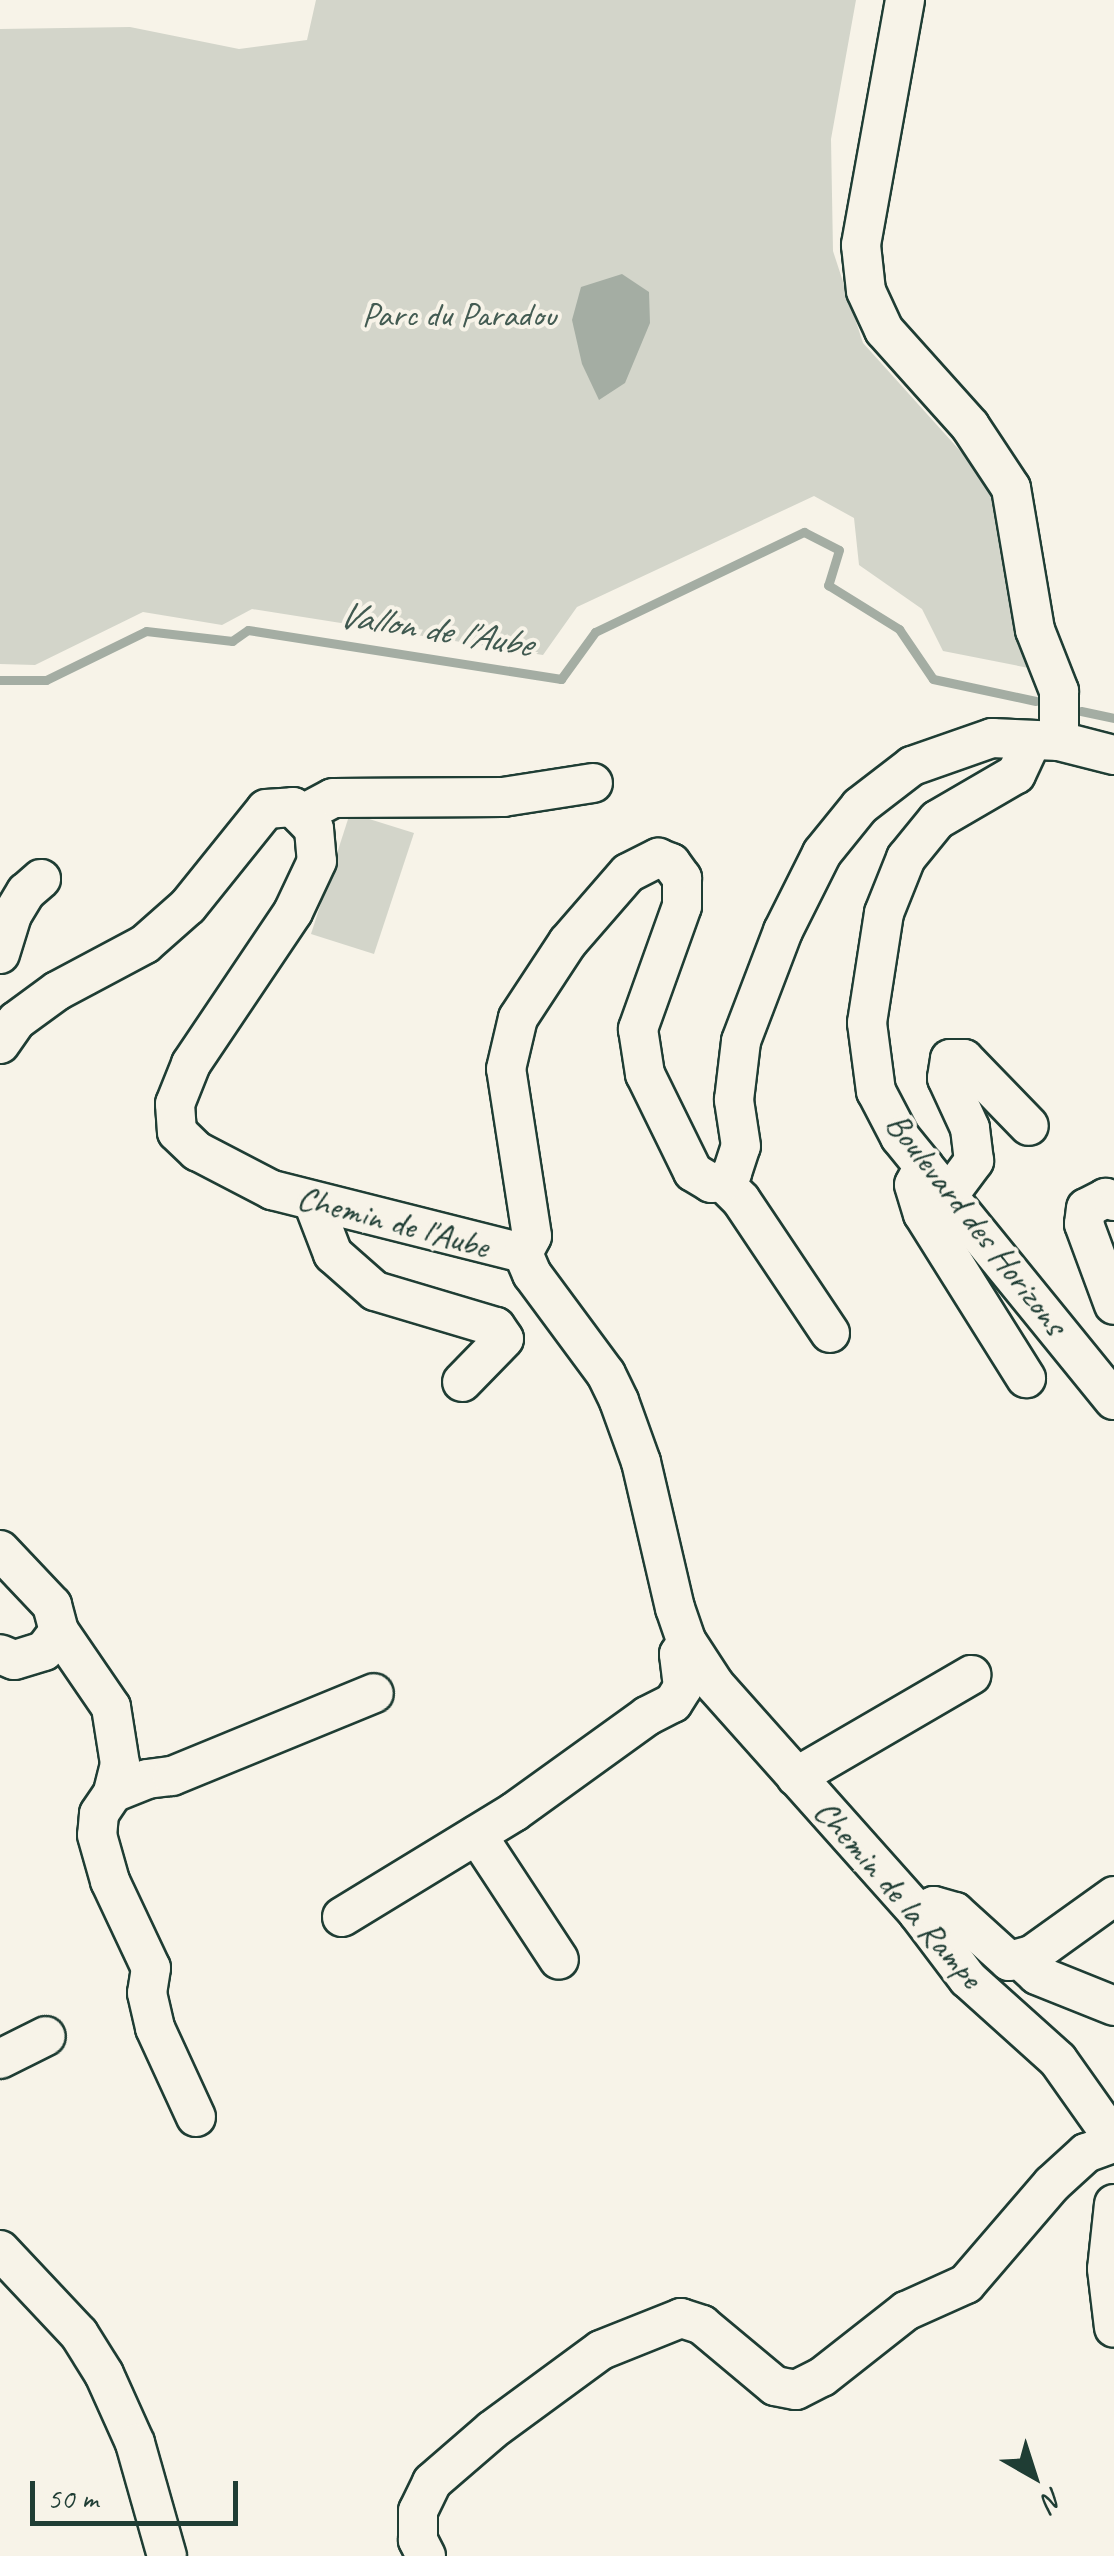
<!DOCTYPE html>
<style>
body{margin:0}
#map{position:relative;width:1114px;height:2556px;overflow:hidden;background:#f7f3e8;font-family:Caveat,sans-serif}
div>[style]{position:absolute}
.green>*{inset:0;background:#d3d5ca}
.water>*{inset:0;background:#a4ada3}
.stream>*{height:9px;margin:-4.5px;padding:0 4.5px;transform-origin:4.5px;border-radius:4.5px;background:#a4ada3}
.roads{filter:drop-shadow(2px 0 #1f3d34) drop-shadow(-2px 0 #1f3d34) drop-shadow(0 2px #1f3d34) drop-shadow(0 -2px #1f3d34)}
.minor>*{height:38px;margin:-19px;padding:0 19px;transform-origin:19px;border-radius:19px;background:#f7f3e8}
span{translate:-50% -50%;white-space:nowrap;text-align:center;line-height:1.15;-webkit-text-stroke:8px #f7f3e8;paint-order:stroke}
.park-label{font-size:35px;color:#435b52}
.street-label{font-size:35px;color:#1f3d34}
.water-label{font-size:38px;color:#405950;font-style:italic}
.north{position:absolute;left:984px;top:2426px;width:100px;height:100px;-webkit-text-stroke:8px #f7f3e8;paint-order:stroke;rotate:141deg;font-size:28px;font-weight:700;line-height:40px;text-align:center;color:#1f3d34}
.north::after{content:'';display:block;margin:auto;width:35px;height:45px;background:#1f3d34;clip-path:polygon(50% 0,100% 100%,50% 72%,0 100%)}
.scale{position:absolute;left:30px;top:2481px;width:208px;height:45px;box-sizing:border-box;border:5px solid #1f3d34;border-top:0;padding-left:12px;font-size:30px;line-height:35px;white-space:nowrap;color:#1f3d34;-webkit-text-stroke:8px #f7f3e8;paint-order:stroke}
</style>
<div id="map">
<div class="green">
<i style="clip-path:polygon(316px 0,856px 0,831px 139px,833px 251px,863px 343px,990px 484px,1034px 669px,943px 651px,922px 609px,859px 565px,854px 518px,814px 496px,577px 607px,543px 655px,252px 609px,222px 625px,143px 612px,35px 665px,0 664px,0 29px,130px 27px,239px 49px,307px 40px)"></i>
<i style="clip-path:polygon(350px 813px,414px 833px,374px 954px,311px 934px)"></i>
</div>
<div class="water">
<i style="clip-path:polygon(622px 274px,649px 292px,650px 323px,625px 383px,599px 400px,582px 364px,572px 320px,581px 287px)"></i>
</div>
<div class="stream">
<i style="left:0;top:680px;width:46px"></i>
<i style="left:46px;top:680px;width:111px;rotate:-26.1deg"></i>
<i style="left:146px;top:631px;width:87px;rotate:6.6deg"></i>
<i style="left:232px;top:641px;width:19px;rotate:-35deg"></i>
<i style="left:248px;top:630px;width:317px;rotate:8.9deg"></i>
<i style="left:561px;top:679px;width:58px;rotate:-54.1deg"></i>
<i style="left:595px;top:632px;width:232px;rotate:-25.6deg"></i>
<i style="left:804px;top:532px;width:39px;rotate:27deg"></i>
<i style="left:839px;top:550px;width:37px;rotate:107deg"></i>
<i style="left:828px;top:585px;width:84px;rotate:31.8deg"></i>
<i style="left:899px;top:629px;width:60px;rotate:55.8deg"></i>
<i style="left:933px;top:679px;width:105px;rotate:12.1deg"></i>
<i style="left:1081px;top:711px;width:34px;rotate:12deg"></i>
</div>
<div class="roads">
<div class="minor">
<i style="left:905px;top:0;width:249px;rotate:100.2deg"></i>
<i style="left:861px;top:245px;width:46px;rotate:83.8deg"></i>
<i style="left:866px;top:291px;width:43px;rotate:65.2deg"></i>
<i style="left:884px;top:330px;width:129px;rotate:48.1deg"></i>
<i style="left:970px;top:426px;width:74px;rotate:56.5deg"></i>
<i style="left:1011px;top:488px;width:144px;rotate:80.4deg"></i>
<i style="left:1035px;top:630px;width:66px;rotate:68.5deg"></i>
<i style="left:1059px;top:691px;width:50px;rotate:90deg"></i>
<i style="left:1032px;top:740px;width:38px;rotate:115deg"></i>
<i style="left:1016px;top:774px;width:91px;rotate:149.8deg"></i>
<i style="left:937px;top:820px;width:49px;rotate:129.2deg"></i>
<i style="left:906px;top:858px;width:59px;rotate:111.8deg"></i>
<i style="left:884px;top:913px;width:111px;rotate:98.8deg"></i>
<i style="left:867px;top:1023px;width:69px;rotate:82.5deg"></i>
<i style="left:876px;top:1091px;width:52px;rotate:62.4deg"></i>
<i style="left:900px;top:1137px;width:339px;rotate:50.9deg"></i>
<i style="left:301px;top:815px;width:36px;rotate:-28deg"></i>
<i style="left:333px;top:798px;width:170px;rotate:-0.3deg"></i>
<i style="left:503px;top:797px;width:91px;rotate:-8.8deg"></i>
<i style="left:0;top:954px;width:41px;rotate:-72.9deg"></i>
<i style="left:12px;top:915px;width:27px;rotate:-59deg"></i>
<i style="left:26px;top:892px;width:20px;rotate:-41deg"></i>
<i style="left:0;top:1044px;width:28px;rotate:-55deg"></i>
<i style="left:16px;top:1021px;width:51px;rotate:-36.2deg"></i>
<i style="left:57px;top:991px;width:100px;rotate:-28.1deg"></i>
<i style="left:145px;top:944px;width:57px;rotate:-41.5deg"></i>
<i style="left:188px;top:906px;width:124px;rotate:-51.2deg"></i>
<i style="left:266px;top:809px;width:27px;rotate:-4deg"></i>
<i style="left:293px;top:807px;width:30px;rotate:46deg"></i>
<i style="left:314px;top:829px;width:32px;rotate:85deg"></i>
<i style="left:317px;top:861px;width:56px;rotate:115.2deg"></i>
<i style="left:293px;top:912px;width:183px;rotate:123.9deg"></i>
<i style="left:191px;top:1064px;width:43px;rotate:111.8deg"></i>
<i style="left:175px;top:1104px;width:28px;rotate:86deg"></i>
<i style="left:177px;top:1132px;width:28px;rotate:44deg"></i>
<i style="left:197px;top:1151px;width:85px;rotate:27.5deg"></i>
<i style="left:272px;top:1190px;width:259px;rotate:14.1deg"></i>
<i style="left:924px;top:1166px;width:21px;rotate:118deg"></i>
<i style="left:914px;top:1185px;width:30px;rotate:73deg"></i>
<i style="left:923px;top:1214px;width:194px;rotate:57.9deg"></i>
<i style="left:723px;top:1182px;width:25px;rotate:45deg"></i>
<i style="left:741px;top:1200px;width:160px;rotate:56.2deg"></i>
<i style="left:948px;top:1196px;width:44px;rotate:-53.4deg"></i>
<i style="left:974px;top:1161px;width:33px;rotate:-97deg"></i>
<i style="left:970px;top:1128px;width:55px;rotate:-114.7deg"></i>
<i style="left:947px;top:1078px;width:19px;rotate:-81deg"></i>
<i style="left:950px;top:1059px;width:14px"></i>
<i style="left:964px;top:1059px;width:93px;rotate:45.9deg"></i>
<i style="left:1114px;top:1201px;width:9px;rotate:-159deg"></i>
<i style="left:1106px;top:1198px;width:22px;rotate:153deg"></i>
<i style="left:1086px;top:1208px;width:16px;rotate:97deg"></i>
<i style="left:1084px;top:1224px;width:86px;rotate:69.7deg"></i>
<i style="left:313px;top:1202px;width:56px;rotate:69deg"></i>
<i style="left:333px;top:1254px;width:56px;rotate:41.4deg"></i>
<i style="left:375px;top:1291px;width:126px;rotate:16.6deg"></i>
<i style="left:496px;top:1327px;width:14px;rotate:56deg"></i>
<i style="left:504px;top:1339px;width:60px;rotate:134.3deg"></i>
<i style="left:523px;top:1253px;width:19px;rotate:-62deg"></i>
<i style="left:532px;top:1236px;width:169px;rotate:-98.8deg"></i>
<i style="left:506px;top:1069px;width:52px;rotate:-76.8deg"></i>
<i style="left:518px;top:1018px;width:91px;rotate:-56.7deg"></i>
<i style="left:568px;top:942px;width:91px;rotate:-49deg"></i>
<i style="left:628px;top:873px;width:34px;rotate:-27deg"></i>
<i style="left:658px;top:858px;width:14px;rotate:21deg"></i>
<i style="left:671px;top:863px;width:19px;rotate:54deg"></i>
<i style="left:682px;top:878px;width:28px;rotate:90deg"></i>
<i style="left:682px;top:906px;width:131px;rotate:109.7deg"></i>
<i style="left:638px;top:1029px;width:46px;rotate:81.2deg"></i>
<i style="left:645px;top:1074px;width:109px;rotate:63.9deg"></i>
<i style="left:693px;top:1172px;width:21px;rotate:31deg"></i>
<i style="left:711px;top:1183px;width:12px;rotate:-5deg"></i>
<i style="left:723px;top:1182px;width:13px;rotate:-45deg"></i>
<i style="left:732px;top:1173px;width:28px;rotate:-72deg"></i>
<i style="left:741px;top:1146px;width:47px;rotate:-98.7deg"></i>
<i style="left:734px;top:1100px;width:59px;rotate:-83.2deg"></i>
<i style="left:741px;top:1041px;width:118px;rotate:-69.1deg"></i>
<i style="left:783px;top:931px;width:87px;rotate:-63.4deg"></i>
<i style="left:822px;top:853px;width:60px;rotate:-51deg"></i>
<i style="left:860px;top:806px;width:66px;rotate:-37.6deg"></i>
<i style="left:912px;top:766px;width:85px;rotate:-19.3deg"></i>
<i style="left:992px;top:738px;width:67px;rotate:2.6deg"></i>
<i style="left:1059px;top:741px;width:57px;rotate:14.3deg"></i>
<i style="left:523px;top:1253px;width:23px;rotate:67deg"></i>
<i style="left:532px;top:1274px;width:124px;rotate:53.5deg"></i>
<i style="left:606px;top:1374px;width:30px;rotate:64deg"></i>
<i style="left:619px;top:1401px;width:65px;rotate:70.2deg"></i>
<i style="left:641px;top:1462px;width:150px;rotate:76.9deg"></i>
<i style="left:675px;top:1608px;width:36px;rotate:71deg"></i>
<i style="left:687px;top:1642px;width:51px;rotate:56.9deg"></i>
<i style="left:715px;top:1685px;width:305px;rotate:48.3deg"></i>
<i style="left:918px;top:1913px;width:83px;rotate:52.9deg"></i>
<i style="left:968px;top:1979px;width:121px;rotate:42deg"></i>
<i style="left:1058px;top:2060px;width:97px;rotate:54.7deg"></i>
<i style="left:0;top:1550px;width:76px;rotate:46.6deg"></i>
<i style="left:52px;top:1605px;width:27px;rotate:75deg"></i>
<i style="left:59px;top:1631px;width:25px;rotate:127deg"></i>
<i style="left:44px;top:1651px;width:31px;rotate:163deg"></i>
<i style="left:14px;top:1660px;width:15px;rotate:-157deg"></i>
<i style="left:59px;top:1631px;width:92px;rotate:55.6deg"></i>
<i style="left:111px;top:1707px;width:58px;rotate:81deg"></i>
<i style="left:120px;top:1764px;width:30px;rotate:104deg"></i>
<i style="left:113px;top:1793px;width:25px;rotate:124deg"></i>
<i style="left:99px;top:1814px;width:21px;rotate:95deg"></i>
<i style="left:97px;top:1835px;width:48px;rotate:74.2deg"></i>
<i style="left:110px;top:1881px;width:96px;rotate:64.8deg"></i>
<i style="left:151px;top:1968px;width:25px;rotate:99deg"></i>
<i style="left:147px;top:1993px;width:36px;rotate:77deg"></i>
<i style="left:155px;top:2028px;width:98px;rotate:65.3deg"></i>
<i style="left:796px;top:1777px;width:203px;rotate:-30.2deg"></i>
<i style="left:113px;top:1793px;width:37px;rotate:-22deg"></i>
<i style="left:147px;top:1779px;width:25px;rotate:-7deg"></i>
<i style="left:172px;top:1776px;width:218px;rotate:-22.3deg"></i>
<i style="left:477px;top:1835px;width:149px;rotate:56.7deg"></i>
<i style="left:918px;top:1913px;width:17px;rotate:-24deg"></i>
<i style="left:934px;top:1906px;width:22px;rotate:16deg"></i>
<i style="left:955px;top:1912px;width:73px;rotate:42.2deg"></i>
<i style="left:1009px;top:1961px;width:24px;rotate:-15deg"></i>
<i style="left:1032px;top:1955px;width:101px;rotate:-35.7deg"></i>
<i style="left:342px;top:1917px;width:202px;rotate:-31.4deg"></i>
<i style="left:514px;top:1812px;width:164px;rotate:-35.8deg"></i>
<i style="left:647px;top:1716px;width:29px;rotate:-27deg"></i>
<i style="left:673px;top:1703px;width:19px;rotate:-58deg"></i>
<i style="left:683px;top:1687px;width:33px;rotate:-97deg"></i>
<i style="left:679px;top:1654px;width:14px;rotate:-56deg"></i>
<i style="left:1020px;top:1959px;width:23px;rotate:43deg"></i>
<i style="left:1037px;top:1975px;width:83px;rotate:21.9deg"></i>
<i style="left:0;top:2059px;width:51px;rotate:-26.6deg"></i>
<i style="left:1114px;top:2204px;width:65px;rotate:96.1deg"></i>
<i style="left:1107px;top:2269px;width:59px;rotate:83.2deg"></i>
<i style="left:0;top:2250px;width:115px;rotate:46.8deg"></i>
<i style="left:79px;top:2334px;width:47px;rotate:58deg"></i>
<i style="left:104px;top:2374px;width:76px;rotate:65.8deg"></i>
<i style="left:135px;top:2443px;width:117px;rotate:74.2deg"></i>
<i style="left:426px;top:2556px;width:18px;rotate:-117deg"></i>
<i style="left:418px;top:2540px;width:29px;rotate:-90deg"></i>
<i style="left:418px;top:2511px;width:32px;rotate:-64deg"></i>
<i style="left:432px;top:2482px;width:79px;rotate:-40.9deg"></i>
<i style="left:492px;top:2430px;width:135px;rotate:-36.3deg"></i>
<i style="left:601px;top:2350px;width:86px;rotate:-21.8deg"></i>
<i style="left:681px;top:2318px;width:22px;rotate:18deg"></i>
<i style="left:702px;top:2325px;width:95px;rotate:39.9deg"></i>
<i style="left:775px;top:2386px;width:21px;rotate:11deg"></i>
<i style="left:796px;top:2390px;width:29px;rotate:-27deg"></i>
<i style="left:822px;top:2377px;width:107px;rotate:-38.2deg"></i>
<i style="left:906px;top:2311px;width:66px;rotate:-24.2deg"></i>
<i style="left:966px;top:2284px;width:132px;rotate:-49.3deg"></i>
<i style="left:1052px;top:2184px;width:46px;rotate:-42.4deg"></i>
<i style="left:1086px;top:2153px;width:30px;rotate:-20deg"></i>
</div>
</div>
<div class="park-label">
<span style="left:459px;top:315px">Parc du Paradou</span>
</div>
<div class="street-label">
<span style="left:393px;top:1222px;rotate:15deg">Chemin de l'Aube</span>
<span style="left:976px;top:1224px;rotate:52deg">Boulevard des Horizons</span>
<span style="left:898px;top:1894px;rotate:49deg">Chemin de la Rampe</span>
</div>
<div class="water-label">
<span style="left:435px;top:629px;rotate:9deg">Vallon de l'Aube</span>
</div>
<div class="north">N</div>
<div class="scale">50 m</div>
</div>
